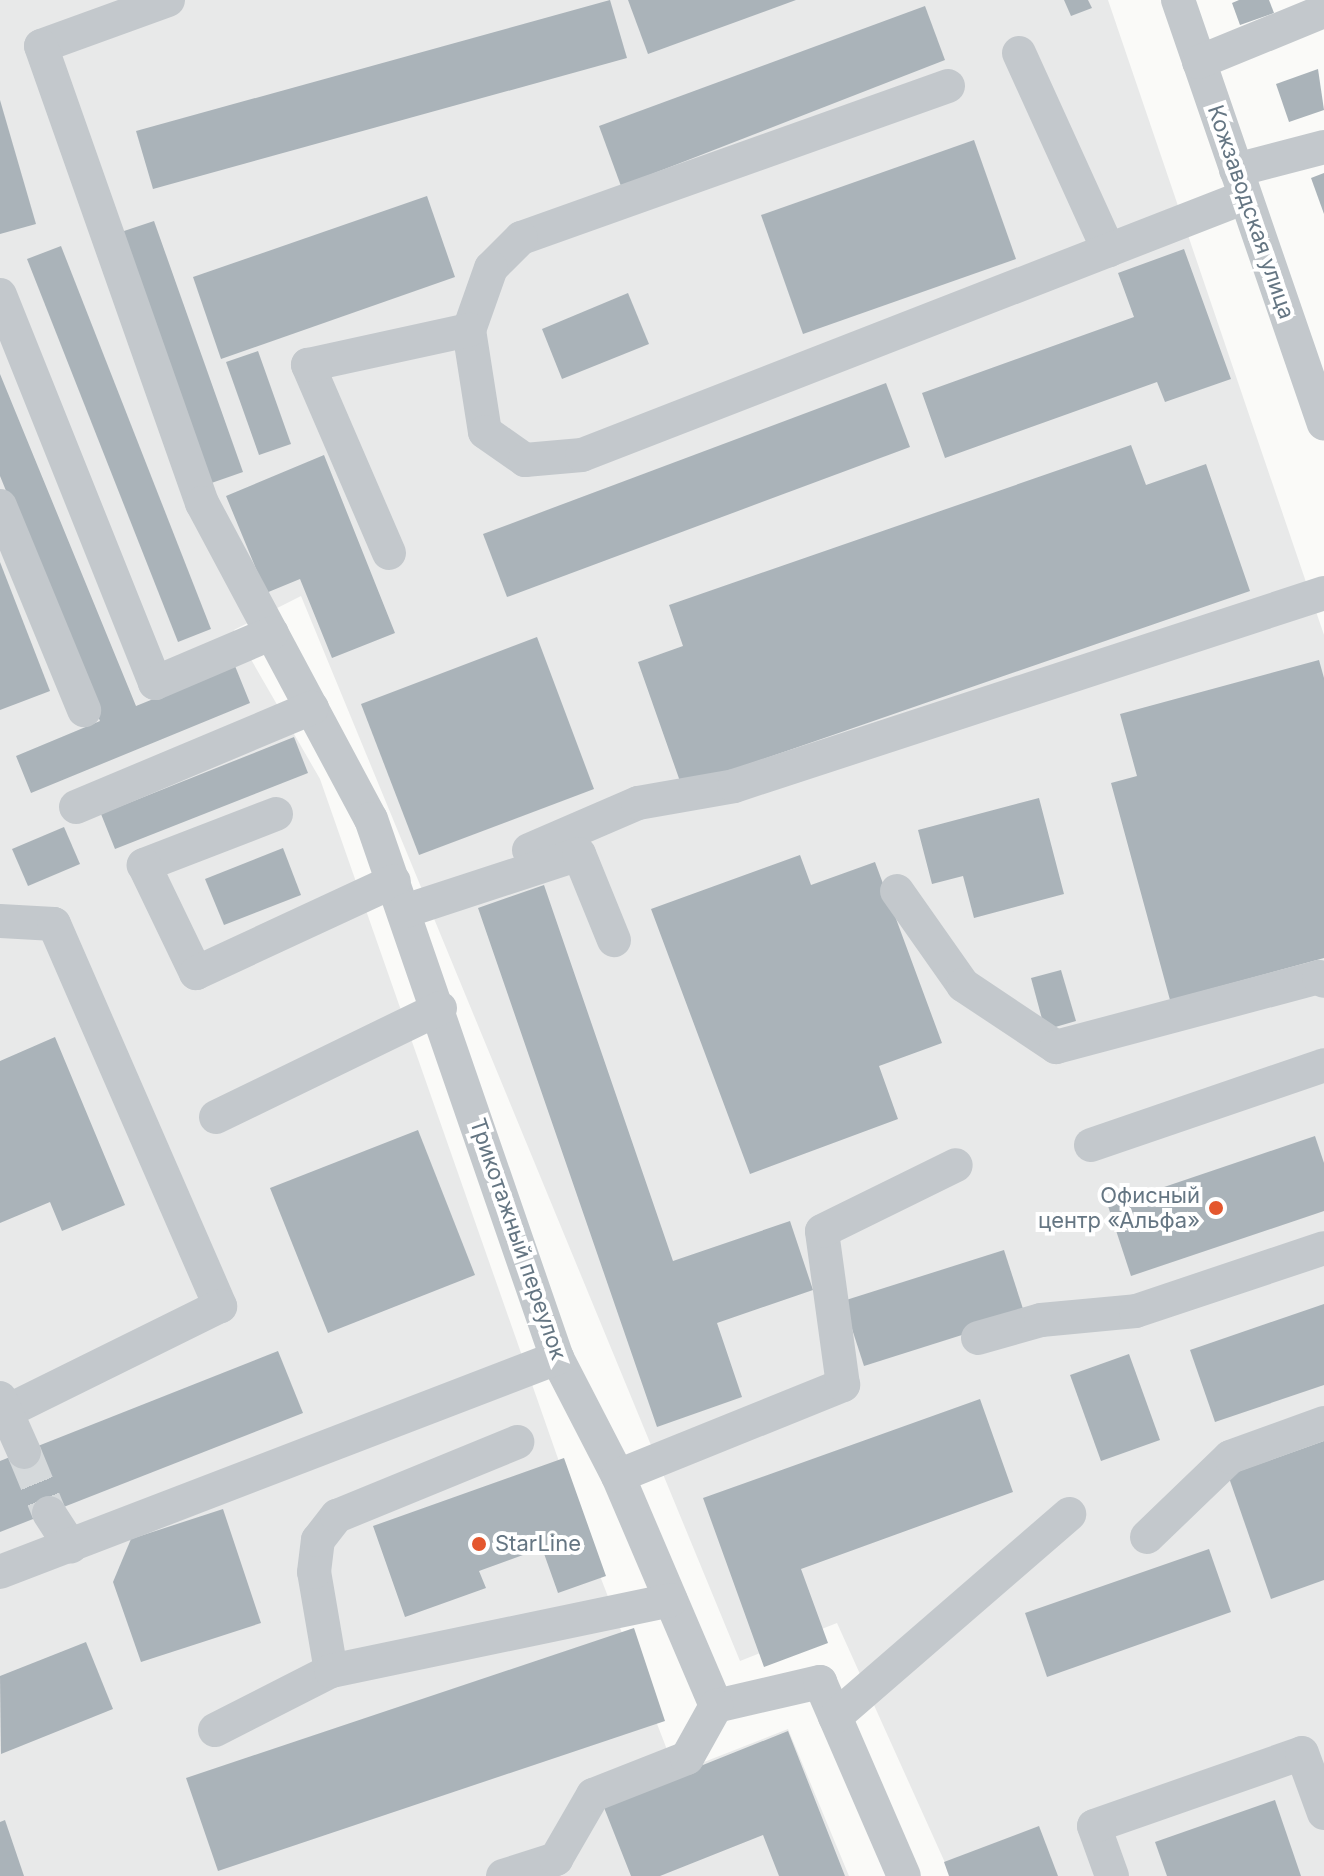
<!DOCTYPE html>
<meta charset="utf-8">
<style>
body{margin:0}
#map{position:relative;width:1324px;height:1876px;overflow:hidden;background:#fafaf8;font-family:Inter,sans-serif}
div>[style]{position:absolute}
.built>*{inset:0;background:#e8e9e9}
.building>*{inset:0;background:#aab3b9}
.minor-tunnel>*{height:34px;margin-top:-17px;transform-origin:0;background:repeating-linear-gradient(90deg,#d5d9db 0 34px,transparent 0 51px)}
.minor>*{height:34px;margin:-17px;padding:0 17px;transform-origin:17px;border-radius:17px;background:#c3c8cc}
.dots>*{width:22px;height:22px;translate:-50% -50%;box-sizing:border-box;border:4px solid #fff;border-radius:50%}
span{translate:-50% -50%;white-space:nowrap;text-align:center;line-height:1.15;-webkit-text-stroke:8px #fff;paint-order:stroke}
.street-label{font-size:22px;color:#657683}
.poi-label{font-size:22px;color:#657683}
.right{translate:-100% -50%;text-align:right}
.left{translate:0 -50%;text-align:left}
</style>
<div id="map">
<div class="built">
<i style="clip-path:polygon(0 0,1108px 0,1324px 635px,1324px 1876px,951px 1876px,837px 1623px,740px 1661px,301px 596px,234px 630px,320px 779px,590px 1550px,676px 1773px,788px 1729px,849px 1876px,0 1876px)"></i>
</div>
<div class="building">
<i style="clip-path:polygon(610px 0,627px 58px,153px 189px,136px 131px)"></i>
<i style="clip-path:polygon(628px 0,796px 0,648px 54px)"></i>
<i style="clip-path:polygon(1064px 0,1088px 0,1092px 8px,1071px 16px)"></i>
<i style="clip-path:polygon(1239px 0,1269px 0,1274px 13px,1240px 25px,1232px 3px)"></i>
<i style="clip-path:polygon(925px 6px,945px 60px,621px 186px,599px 126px)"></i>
<i style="clip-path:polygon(1318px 69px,1324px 110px,1289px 122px,1276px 84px)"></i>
<i style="clip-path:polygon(0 100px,36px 224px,0 234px)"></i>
<i style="clip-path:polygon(974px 140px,1016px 259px,803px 334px,761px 215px)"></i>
<i style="clip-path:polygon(1324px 173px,1324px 214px,1311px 178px)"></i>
<i style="clip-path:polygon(427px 196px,455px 277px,221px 359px,193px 277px)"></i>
<i style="clip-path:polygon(154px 221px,243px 472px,200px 487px,112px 235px)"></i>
<i style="clip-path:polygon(61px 246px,211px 629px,178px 642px,27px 259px)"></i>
<i style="clip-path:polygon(1184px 249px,1231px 379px,1165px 402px,1157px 382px,945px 458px,922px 393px,1134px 317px,1118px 273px)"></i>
<i style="clip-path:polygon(628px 293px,649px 344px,562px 379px,542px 329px)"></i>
<i style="clip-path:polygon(258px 351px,291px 444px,259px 455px,226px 362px)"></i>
<i style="clip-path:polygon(0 374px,136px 706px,235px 666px,250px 703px,31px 793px,16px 756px,100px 721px,0 476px)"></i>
<i style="clip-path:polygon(886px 383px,910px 447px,507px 597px,483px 534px)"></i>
<i style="clip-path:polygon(1131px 445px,1146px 485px,1206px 464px,1250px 591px,682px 787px,638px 662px,683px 646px,669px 605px)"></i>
<i style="clip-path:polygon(324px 455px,395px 633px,332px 658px,300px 579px,266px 593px,226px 496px)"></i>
<i style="clip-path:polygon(0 562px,50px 691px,0 710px)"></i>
<i style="clip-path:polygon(537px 637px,594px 789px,419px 855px,361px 704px)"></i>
<i style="clip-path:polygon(1319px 660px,1324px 678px,1324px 958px,1170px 1000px,1111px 783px,1137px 776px,1120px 714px)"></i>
<i style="clip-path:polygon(294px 737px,308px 773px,115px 849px,101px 814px)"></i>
<i style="clip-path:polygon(1039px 798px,1064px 894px,974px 918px,963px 876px,932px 884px,918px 830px)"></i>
<i style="clip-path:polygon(64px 827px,80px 864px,28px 886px,12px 849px)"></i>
<i style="clip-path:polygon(283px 848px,301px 895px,224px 925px,205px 879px)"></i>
<i style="clip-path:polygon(800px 855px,811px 885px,875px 862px,942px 1043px,879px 1066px,898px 1119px,750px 1174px,651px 909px)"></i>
<i style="clip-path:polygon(544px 885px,673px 1261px,790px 1221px,813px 1290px,717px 1323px,742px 1397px,657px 1427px,478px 908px)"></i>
<i style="clip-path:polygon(1061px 970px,1076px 1021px,1045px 1030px,1031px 978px)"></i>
<i style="clip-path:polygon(55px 1037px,125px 1205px,62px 1231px,50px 1202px,0 1223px,0 1061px)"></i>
<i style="clip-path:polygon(418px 1130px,475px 1275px,328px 1333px,270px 1188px)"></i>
<i style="clip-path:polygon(1315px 1136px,1324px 1163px,1324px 1211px,1131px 1276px,1108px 1206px)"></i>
<i style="clip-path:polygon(1004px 1250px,1025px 1315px,864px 1366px,843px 1301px)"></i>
<i style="clip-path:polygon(1324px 1304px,1324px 1385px,1215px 1422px,1190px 1350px)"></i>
<i style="clip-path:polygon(278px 1351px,303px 1413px,0 1532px,0 1461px)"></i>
<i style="clip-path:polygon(1129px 1354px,1160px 1440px,1101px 1461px,1070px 1375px)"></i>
<i style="clip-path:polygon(980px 1399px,1013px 1492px,801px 1569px,828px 1643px,764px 1667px,703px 1498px)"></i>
<i style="clip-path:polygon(1324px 1441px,1324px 1580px,1271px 1599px,1228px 1475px)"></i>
<i style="clip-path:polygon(564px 1458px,606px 1576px,558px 1593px,542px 1548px,479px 1571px,486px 1588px,405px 1617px,373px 1526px)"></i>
<i style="clip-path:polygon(223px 1509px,261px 1623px,141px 1662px,113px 1582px,131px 1539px)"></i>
<i style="clip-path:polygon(1209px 1549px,1231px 1612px,1047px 1677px,1025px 1613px)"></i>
<i style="clip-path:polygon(634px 1628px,665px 1721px,218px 1871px,186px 1778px)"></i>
<i style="clip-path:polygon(86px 1642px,113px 1709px,1px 1754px,0 1676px)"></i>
<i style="clip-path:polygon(788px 1731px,845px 1876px,779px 1876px,763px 1835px,660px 1876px,631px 1876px,603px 1805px)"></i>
<i style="clip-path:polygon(1275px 1800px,1301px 1876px,1167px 1876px,1155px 1842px)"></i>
<i style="clip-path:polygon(5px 1820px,24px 1876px,0 1876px,0 1822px)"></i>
<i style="clip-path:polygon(1039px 1826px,1058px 1876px,949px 1876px,944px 1862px)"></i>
</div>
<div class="minor-tunnel">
<i style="left:24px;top:1452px;width:66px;rotate:67.7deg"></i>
</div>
<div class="minor">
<i style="left:168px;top:0;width:135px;rotate:160.1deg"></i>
<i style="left:41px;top:46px;width:485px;rotate:70.6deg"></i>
<i style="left:202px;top:503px;width:358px;rotate:61.9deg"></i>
<i style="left:371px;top:819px;width:570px;rotate:70.96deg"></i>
<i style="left:557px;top:1358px;width:133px;rotate:62.7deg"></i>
<i style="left:618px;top:1476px;width:250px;rotate:66.9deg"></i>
<i style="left:716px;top:1706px;width:107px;rotate:-13deg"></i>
<i style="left:820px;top:1682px;width:211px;rotate:66.6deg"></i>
<i style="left:1178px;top:0;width:448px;rotate:71deg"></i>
<i style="left:1019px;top:53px;width:217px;rotate:65.6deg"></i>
<i style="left:1199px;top:62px;width:135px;rotate:-22.2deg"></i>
<i style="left:948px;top:86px;width:453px;rotate:160.4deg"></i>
<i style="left:521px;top:238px;width:42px;rotate:135deg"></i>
<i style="left:491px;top:268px;width:66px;rotate:109.5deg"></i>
<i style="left:469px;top:330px;width:103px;rotate:81.1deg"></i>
<i style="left:485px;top:432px;width:49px;rotate:35deg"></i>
<i style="left:525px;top:460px;width:57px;rotate:-5deg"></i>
<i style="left:582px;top:455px;width:711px;rotate:-21.26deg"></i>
<i style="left:1236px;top:170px;width:91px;rotate:-14.6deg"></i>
<i style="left:0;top:295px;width:418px;rotate:68.2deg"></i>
<i style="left:155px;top:683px;width:127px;rotate:-23.1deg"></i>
<i style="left:0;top:506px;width:221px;rotate:67.6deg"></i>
<i style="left:389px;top:553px;width:205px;rotate:-113.3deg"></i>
<i style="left:308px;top:365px;width:165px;rotate:-12.3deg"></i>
<i style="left:76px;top:807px;width:256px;rotate:-22.8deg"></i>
<i style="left:276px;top:814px;width:142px;rotate:158.9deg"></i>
<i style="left:144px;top:865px;width:120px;rotate:64.3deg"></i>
<i style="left:196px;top:973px;width:218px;rotate:-24.9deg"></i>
<i style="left:529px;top:850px;width:119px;rotate:-23.3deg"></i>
<i style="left:638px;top:803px;width:97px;rotate:-10deg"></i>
<i style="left:734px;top:786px;width:621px;rotate:-18.11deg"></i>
<i style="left:897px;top:891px;width:115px;rotate:54.9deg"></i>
<i style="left:963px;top:985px;width:112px;rotate:33.7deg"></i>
<i style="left:1056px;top:1047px;width:272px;rotate:-14.9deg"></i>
<i style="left:1319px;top:977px;width:6px;rotate:39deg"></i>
<i style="left:405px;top:911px;width:183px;rotate:-18.1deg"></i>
<i style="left:579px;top:854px;width:93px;rotate:67.9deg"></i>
<i style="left:0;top:921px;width:54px;rotate:3.2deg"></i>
<i style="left:54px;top:924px;width:417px;rotate:66.5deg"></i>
<i style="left:220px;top:1306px;width:237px;rotate:153.7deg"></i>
<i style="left:216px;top:1117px;width:249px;rotate:-25.9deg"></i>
<i style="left:1091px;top:1145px;width:246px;rotate:-18.9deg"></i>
<i style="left:978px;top:1338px;width:66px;rotate:-15.9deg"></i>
<i style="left:1041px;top:1320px;width:95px;rotate:-5.4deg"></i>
<i style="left:1136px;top:1311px;width:198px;rotate:-18.5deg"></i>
<i style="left:0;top:1398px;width:59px;rotate:66deg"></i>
<i style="left:618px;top:1476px;width:243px;rotate:-22deg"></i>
<i style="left:843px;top:1385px;width:155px;rotate:-97.8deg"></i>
<i style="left:822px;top:1231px;width:149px;rotate:-26.2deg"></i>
<i style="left:49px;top:1513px;width:40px;rotate:57.1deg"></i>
<i style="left:1147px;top:1537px;width:115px;rotate:-43.9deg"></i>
<i style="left:1230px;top:1457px;width:100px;rotate:-19.9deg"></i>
<i style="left:0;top:1572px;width:597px;rotate:-21.02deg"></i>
<i style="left:331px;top:1671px;width:100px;rotate:-99.7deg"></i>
<i style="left:314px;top:1572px;width:32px;rotate:-83deg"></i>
<i style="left:318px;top:1540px;width:31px;rotate:-52deg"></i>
<i style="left:337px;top:1516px;width:195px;rotate:-22.3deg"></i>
<i style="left:835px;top:1717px;width:310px;rotate:-40.9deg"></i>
<i style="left:215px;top:1730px;width:130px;rotate:-27deg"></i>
<i style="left:331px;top:1671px;width:347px;rotate:-11.8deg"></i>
<i style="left:503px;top:1876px;width:56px;rotate:-17.8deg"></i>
<i style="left:556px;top:1859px;width:74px;rotate:-60deg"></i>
<i style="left:593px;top:1795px;width:101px;rotate:-21.5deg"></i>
<i style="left:687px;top:1758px;width:60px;rotate:-60.9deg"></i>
<i style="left:1112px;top:1876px;width:53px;rotate:-109.8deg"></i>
<i style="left:1094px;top:1826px;width:220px;rotate:-19.3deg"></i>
<i style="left:1302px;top:1753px;width:64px;rotate:69.9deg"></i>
</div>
<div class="dots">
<i style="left:1216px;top:1208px;background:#e4572e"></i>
<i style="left:479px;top:1544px;background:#e4572e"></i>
</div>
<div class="street-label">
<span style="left:1251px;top:212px;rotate:71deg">Кожзаводская улица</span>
<span style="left:518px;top:1239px;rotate:71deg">Трикотажный переулок</span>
</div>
<div class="poi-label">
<span class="right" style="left:1200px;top:1208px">Офисный<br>центр «Альфа»</span>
<span class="left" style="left:495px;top:1544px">StarLine</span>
</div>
</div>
